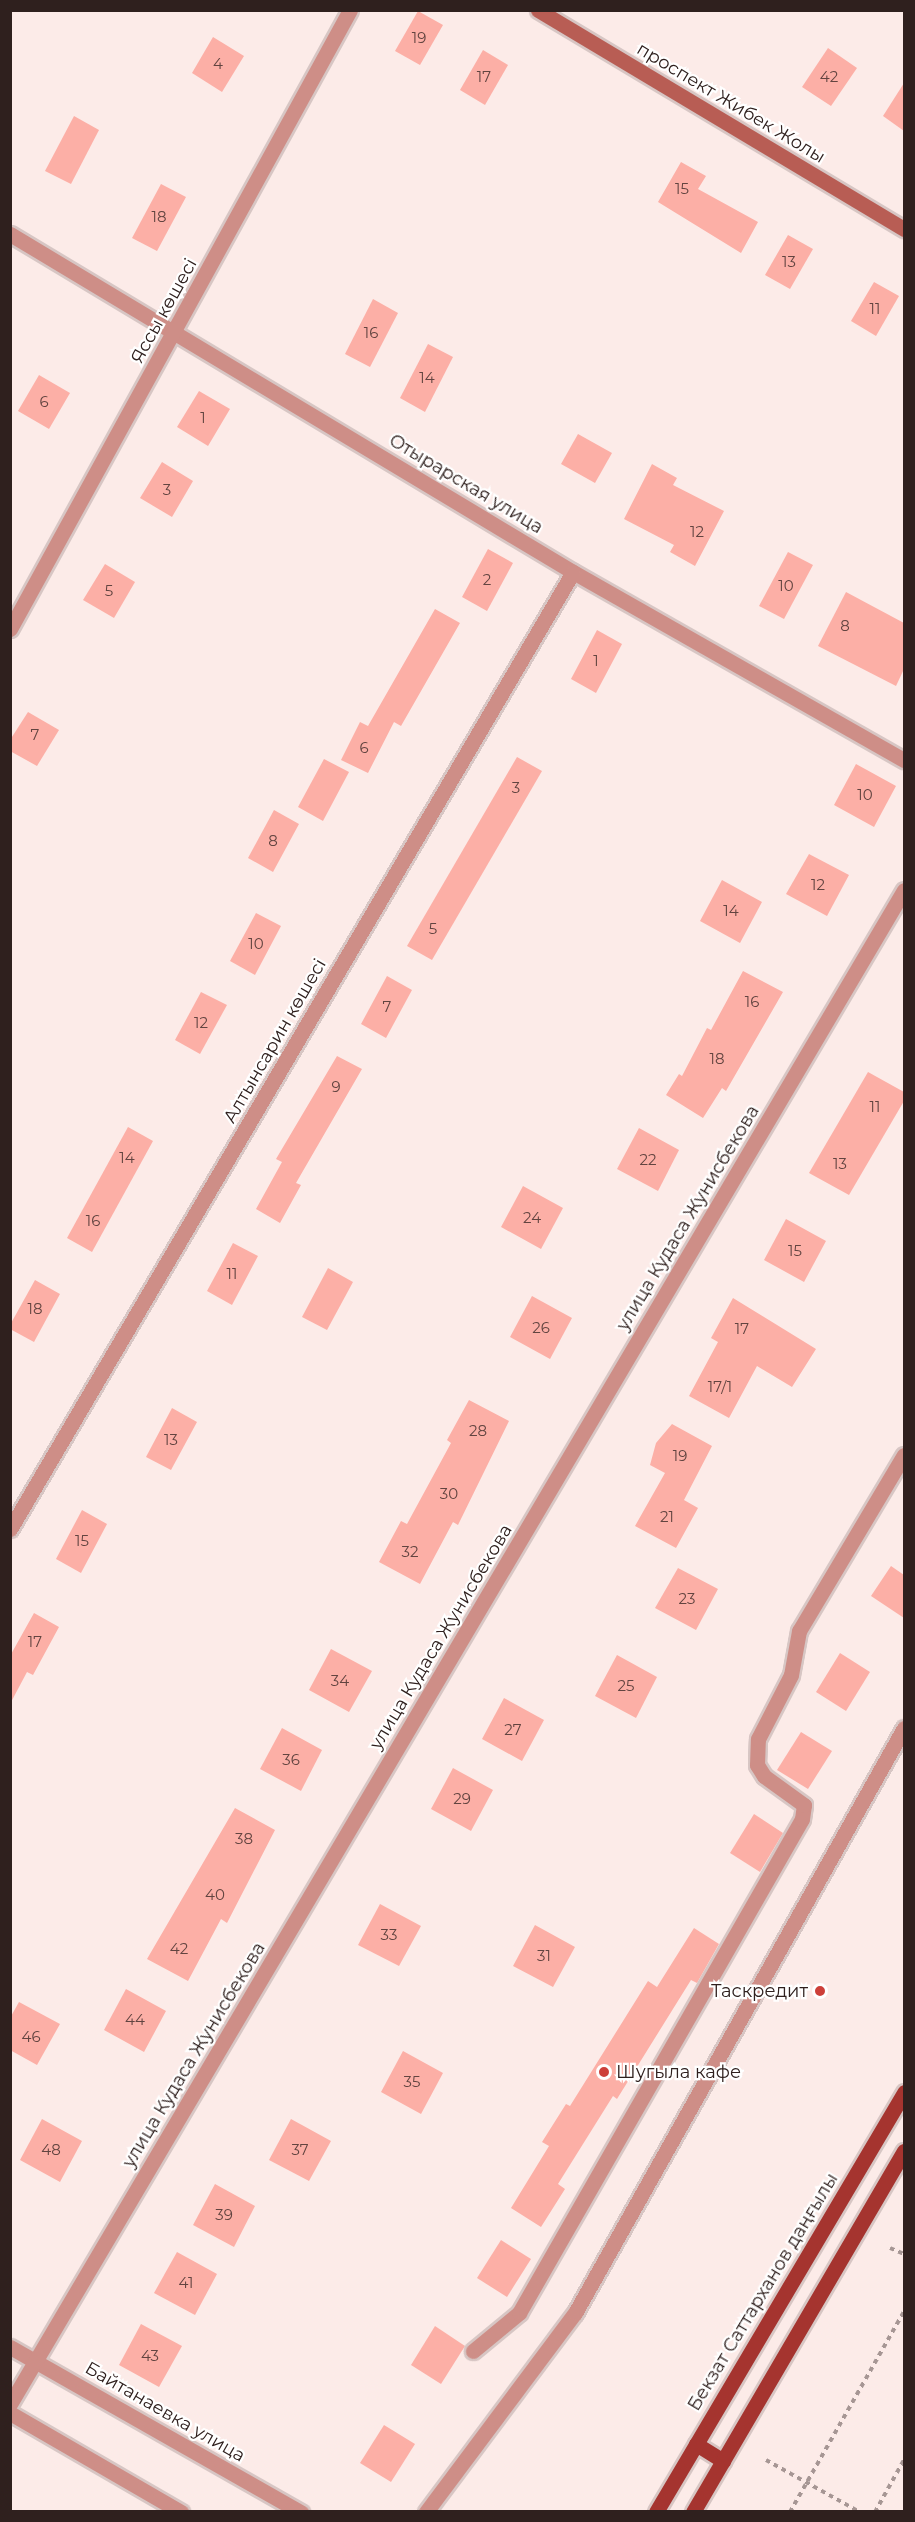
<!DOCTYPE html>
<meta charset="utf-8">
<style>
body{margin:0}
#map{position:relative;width:915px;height:2522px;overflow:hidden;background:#fcebe8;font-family:Montserrat,sans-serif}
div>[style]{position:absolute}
.building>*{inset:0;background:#fcafa6}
.path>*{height:4px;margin-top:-2px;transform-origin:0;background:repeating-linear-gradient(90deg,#a69694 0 4.5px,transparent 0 9px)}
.roads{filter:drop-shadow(2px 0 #d7c6c4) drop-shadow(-2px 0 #d7c6c4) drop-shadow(0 2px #d7c6c4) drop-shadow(0 -2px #d7c6c4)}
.street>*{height:15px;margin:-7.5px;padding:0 7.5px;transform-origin:7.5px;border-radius:7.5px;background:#ce8e87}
.secondary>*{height:15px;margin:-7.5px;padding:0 7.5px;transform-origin:7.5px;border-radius:7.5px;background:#b85d54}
.primary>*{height:15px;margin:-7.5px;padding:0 7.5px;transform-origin:7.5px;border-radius:7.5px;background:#a5342f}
.dots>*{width:16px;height:16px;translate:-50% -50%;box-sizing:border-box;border:3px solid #fff;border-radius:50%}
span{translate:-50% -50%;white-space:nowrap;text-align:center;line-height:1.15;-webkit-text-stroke:4.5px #fff;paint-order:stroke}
.number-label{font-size:15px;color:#624440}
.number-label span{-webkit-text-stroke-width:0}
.street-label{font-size:18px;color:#2f201e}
.poi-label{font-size:18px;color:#2f201e}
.right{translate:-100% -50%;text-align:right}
.left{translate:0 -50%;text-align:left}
.frame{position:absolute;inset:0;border:12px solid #2f201e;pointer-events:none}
</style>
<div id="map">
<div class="building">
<i style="clip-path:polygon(418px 11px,443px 25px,420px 65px,395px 51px)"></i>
<i style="clip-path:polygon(213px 37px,244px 56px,222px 92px,192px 73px)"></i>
<i style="clip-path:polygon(828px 48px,857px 68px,831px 106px,802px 87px)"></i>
<i style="clip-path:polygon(483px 50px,508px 65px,485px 105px,460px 90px)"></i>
<i style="clip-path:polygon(904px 83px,904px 131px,883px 116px)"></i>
<i style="clip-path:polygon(74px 116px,99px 130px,71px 184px,45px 171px)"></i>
<i style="clip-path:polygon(681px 162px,706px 176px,698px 189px,758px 222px,741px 253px,658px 202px)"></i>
<i style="clip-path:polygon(161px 184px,186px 197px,157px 251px,132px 238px)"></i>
<i style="clip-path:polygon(788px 235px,813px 249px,790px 289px,765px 275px)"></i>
<i style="clip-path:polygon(874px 282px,899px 296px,876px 336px,851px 321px)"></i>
<i style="clip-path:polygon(373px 299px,398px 313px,370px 367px,345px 354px)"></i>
<i style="clip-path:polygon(428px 344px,453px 357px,425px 412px,400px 398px)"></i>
<i style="clip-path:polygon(39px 375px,70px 393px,49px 429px,18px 411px)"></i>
<i style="clip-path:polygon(199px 391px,230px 409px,208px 446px,177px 427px)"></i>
<i style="clip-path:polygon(578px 434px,612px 453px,595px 483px,561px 464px)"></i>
<i style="clip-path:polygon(162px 462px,193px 481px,172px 517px,140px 498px)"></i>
<i style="clip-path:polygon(652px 464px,677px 478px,673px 485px,724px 511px,695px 566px,670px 552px,674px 545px,624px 519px)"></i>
<i style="clip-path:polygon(488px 549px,513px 563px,487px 611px,462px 597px)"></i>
<i style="clip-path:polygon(788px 552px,813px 565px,784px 619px,759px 606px)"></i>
<i style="clip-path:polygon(105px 564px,135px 582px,114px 618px,83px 600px)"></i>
<i style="clip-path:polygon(846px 592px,904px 623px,904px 669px,896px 686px,818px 646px)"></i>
<i style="clip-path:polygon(435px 609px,460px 623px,401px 726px,394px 722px,368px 773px,341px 760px,360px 722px,368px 726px)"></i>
<i style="clip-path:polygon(597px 630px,622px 644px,596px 693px,571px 679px)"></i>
<i style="clip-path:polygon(28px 712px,59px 730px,37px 766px,10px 751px,10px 740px)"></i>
<i style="clip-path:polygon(517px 757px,542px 771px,432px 960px,407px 946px)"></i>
<i style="clip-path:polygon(324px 759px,349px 772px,323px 821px,298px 807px)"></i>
<i style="clip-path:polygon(856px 764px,896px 786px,874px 827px,834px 805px)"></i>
<i style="clip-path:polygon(274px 810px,299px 824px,273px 872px,248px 858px)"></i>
<i style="clip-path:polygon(809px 854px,849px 875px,827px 916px,786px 894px)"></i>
<i style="clip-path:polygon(722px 880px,762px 902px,740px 943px,700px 921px)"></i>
<i style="clip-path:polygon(256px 913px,281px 926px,255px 975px,230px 961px)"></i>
<i style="clip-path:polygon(743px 971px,783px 992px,726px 1091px,722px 1088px,703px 1118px,666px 1095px,679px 1074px,682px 1076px,707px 1028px,711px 1030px)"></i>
<i style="clip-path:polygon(387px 976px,412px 990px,386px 1038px,361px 1024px)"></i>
<i style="clip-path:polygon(201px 992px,227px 1005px,200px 1054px,175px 1040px)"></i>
<i style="clip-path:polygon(337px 1056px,362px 1069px,296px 1183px,301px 1185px,280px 1223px,256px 1209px,282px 1162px,276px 1159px)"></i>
<i style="clip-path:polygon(868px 1072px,904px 1092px,904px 1101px,849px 1195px,809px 1173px)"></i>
<i style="clip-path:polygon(128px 1127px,153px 1141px,92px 1252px,67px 1238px)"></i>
<i style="clip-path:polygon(639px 1128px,679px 1150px,658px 1191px,617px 1169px)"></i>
<i style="clip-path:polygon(523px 1186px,563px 1208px,541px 1249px,501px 1227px)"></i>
<i style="clip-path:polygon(786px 1219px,826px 1241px,804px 1282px,764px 1260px)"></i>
<i style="clip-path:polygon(233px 1243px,258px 1256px,232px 1305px,207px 1291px)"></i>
<i style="clip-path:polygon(328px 1268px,353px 1282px,327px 1330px,302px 1317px)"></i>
<i style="clip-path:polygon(35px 1280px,60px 1294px,34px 1342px,10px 1329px,10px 1325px)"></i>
<i style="clip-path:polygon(532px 1296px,572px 1318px,550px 1359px,510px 1337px)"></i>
<i style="clip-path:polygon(733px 1298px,816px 1349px,792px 1387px,757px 1366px,729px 1418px,689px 1396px,718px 1342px,711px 1338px)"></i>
<i style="clip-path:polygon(469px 1400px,509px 1421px,458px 1525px,453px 1522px,420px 1584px,379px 1562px,401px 1521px,407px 1524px,451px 1443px,447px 1440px)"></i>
<i style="clip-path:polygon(172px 1408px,197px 1422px,171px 1470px,146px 1457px)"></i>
<i style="clip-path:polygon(672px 1424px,712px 1446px,684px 1500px,698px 1508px,676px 1548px,635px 1526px,665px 1473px,650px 1465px,656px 1443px)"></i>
<i style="clip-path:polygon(82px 1510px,107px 1524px,81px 1573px,56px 1559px)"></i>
<i style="clip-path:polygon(891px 1566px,904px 1575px,904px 1618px,871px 1596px)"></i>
<i style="clip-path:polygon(678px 1568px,718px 1589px,696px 1630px,655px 1608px)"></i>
<i style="clip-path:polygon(34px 1613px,59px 1627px,33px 1675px,27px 1672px,10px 1704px,10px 1656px)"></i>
<i style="clip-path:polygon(331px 1649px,372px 1671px,349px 1712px,309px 1690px)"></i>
<i style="clip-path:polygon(840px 1653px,870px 1672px,846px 1711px,816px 1692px)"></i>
<i style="clip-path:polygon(617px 1655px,657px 1677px,636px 1718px,595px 1696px)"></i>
<i style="clip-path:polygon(504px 1698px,544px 1720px,522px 1761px,482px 1739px)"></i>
<i style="clip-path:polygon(282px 1728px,322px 1750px,301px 1791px,260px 1769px)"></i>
<i style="clip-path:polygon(801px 1732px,832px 1751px,808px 1789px,777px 1770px)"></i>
<i style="clip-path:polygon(453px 1768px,493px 1790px,471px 1831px,431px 1809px)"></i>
<i style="clip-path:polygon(235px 1808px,275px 1830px,227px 1923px,221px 1919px,188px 1981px,147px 1959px)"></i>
<i style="clip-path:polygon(754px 1814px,783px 1833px,760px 1872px,730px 1853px)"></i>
<i style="clip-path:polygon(380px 1904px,421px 1926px,399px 1966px,358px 1945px)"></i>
<i style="clip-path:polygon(535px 1925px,575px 1947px,553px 1987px,513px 1966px)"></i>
<i style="clip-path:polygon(694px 1928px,719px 1944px,697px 1983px,691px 1980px,617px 2099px,613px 2096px,558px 2184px,565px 2189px,541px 2227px,511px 2208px,549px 2146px,542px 2142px,566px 2104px,570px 2106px,648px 1981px,657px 1987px)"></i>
<i style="clip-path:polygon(126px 1989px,166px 2011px,144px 2052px,104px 2030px)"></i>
<i style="clip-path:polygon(19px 2002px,60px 2024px,37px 2065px,10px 2050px,10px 2018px)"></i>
<i style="clip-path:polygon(403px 2051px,443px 2073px,421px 2114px,381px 2092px)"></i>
<i style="clip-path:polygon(42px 2119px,82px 2141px,60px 2182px,20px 2160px)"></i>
<i style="clip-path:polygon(291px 2119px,331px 2141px,309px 2181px,269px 2160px)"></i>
<i style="clip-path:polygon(215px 2184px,255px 2206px,234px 2247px,193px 2225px)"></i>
<i style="clip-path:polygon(501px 2240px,531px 2259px,507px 2297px,477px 2278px)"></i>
<i style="clip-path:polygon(177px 2252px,217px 2274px,195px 2315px,154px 2293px)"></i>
<i style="clip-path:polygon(141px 2324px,182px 2346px,159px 2387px,119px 2365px)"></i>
<i style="clip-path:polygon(435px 2326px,465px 2346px,441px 2384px,411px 2365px)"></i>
<i style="clip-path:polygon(384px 2425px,415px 2444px,391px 2482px,360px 2463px)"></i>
</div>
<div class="path">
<i style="left:890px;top:2248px;width:15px;rotate:23deg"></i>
<i style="left:766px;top:2460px;width:107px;rotate:29deg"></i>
<i style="left:790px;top:2512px;width:231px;rotate:-60.4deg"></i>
<i style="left:875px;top:2512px;width:60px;rotate:-60.9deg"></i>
</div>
<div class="roads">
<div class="street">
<i style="left:10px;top:234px;width:657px;rotate:30.98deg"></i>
<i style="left:573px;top:572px;width:381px;rotate:29.6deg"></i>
<i style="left:10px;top:629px;width:706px;rotate:-61.22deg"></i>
<i style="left:10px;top:1529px;width:1110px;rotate:-59.53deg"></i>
<i style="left:10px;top:2347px;width:335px;rotate:29.6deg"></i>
<i style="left:473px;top:2351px;width:60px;rotate:-39.6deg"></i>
<i style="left:519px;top:2313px;width:569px;rotate:-60.19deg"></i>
<i style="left:802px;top:1819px;width:14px;rotate:-82deg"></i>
<i style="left:804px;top:1805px;width:49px;rotate:-144.1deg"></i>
<i style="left:764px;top:1776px;width:13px;rotate:-122deg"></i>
<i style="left:757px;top:1765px;width:26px;rotate:-88deg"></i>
<i style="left:758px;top:1739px;width:72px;rotate:-62.7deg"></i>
<i style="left:791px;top:1675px;width:45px;rotate:-79.7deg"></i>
<i style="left:799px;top:1631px;width:205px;rotate:-59.2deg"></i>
<i style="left:10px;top:2404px;width:1758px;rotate:-59.44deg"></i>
<i style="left:10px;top:2413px;width:198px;rotate:30.1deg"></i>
<i style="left:426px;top:2512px;width:249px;rotate:-53.2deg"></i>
<i style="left:575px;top:2313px;width:671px;rotate:-60.65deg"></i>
</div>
<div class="secondary">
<i style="left:538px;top:10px;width:427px;rotate:30.9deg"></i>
</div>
<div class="primary">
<i style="left:696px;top:2444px;width:32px;rotate:32deg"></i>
<i style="left:656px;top:2512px;width:488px;rotate:-59.4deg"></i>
<i style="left:693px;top:2512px;width:418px;rotate:-59.7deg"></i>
</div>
</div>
<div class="dots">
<i style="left:820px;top:1991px;background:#cd3f39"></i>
<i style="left:604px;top:2072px;background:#cd3f39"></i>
</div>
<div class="number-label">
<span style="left:419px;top:38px">19</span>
<span style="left:218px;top:64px">4</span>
<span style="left:484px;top:77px">17</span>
<span style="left:829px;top:77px">42</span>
<span style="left:682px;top:189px">15</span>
<span style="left:159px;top:217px">18</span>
<span style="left:789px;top:262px">13</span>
<span style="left:875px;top:309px">11</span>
<span style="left:371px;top:333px">16</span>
<span style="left:427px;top:378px">14</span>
<span style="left:44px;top:402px">6</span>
<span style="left:203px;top:418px">1</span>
<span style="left:167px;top:490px">3</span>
<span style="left:697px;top:532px">12</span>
<span style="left:487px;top:580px">2</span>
<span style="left:786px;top:586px">10</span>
<span style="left:109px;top:591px">5</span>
<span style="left:845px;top:626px">8</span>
<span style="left:596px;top:661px">1</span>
<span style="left:35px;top:735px">7</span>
<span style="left:364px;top:748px">6</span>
<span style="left:516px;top:788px">3</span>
<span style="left:865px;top:795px">10</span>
<span style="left:273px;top:841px">8</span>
<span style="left:818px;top:885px">12</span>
<span style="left:731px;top:911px">14</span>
<span style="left:433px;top:929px">5</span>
<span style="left:256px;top:944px">10</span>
<span style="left:752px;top:1002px">16</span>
<span style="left:387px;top:1007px">7</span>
<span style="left:201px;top:1023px">12</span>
<span style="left:717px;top:1059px">18</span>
<span style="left:336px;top:1087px">9</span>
<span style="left:875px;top:1107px">11</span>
<span style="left:127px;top:1158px">14</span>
<span style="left:648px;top:1160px">22</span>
<span style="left:840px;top:1164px">13</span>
<span style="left:532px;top:1218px">24</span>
<span style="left:93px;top:1221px">16</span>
<span style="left:795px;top:1251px">15</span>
<span style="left:232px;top:1274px">11</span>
<span style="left:35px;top:1309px">18</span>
<span style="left:541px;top:1328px">26</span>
<span style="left:742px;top:1329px">17</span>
<span style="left:720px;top:1387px">17/1</span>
<span style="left:478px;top:1431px">28</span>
<span style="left:171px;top:1440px">13</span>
<span style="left:680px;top:1456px">19</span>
<span style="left:449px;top:1494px">30</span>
<span style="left:667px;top:1517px">21</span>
<span style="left:82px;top:1541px">15</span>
<span style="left:410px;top:1552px">32</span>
<span style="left:687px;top:1599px">23</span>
<span style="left:35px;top:1642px">17</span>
<span style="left:340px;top:1681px">34</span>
<span style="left:626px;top:1686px">25</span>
<span style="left:513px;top:1730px">27</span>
<span style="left:291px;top:1760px">36</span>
<span style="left:462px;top:1799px">29</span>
<span style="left:244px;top:1839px">38</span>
<span style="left:215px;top:1895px">40</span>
<span style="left:389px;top:1935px">33</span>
<span style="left:179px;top:1949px">42</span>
<span style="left:544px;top:1956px">31</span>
<span style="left:135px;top:2020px">44</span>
<span style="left:31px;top:2037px">46</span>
<span style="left:412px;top:2082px">35</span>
<span style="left:51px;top:2150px">48</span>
<span style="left:300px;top:2150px">37</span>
<span style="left:224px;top:2215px">39</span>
<span style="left:186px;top:2283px">41</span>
<span style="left:150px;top:2356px">43</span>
</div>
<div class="street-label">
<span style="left:731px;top:103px;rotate:31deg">проспект Жибек Жолы</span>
<span style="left:164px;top:311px;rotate:-61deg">Яссы көшесі</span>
<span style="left:466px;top:484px;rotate:31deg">Отырарская улица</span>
<span style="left:275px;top:1041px;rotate:-60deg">Алтынсарин көшесі</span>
<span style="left:688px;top:1218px;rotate:-59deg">улица Кудаса Жунисбекова</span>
<span style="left:441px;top:1637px;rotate:-59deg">улица Кудаса Жунисбекова</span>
<span style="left:194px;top:2055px;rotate:-59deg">улица Кудаса Жунисбекова</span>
<span style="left:763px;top:2292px;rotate:-59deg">Бекзат Саттарханов даңғылы</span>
<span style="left:165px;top:2412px;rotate:30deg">Байтанаевка улица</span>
</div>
<div class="poi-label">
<span class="right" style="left:808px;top:1991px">Таскредит</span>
<span class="left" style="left:616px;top:2072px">Шугыла кафе</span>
</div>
<div class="frame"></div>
</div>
